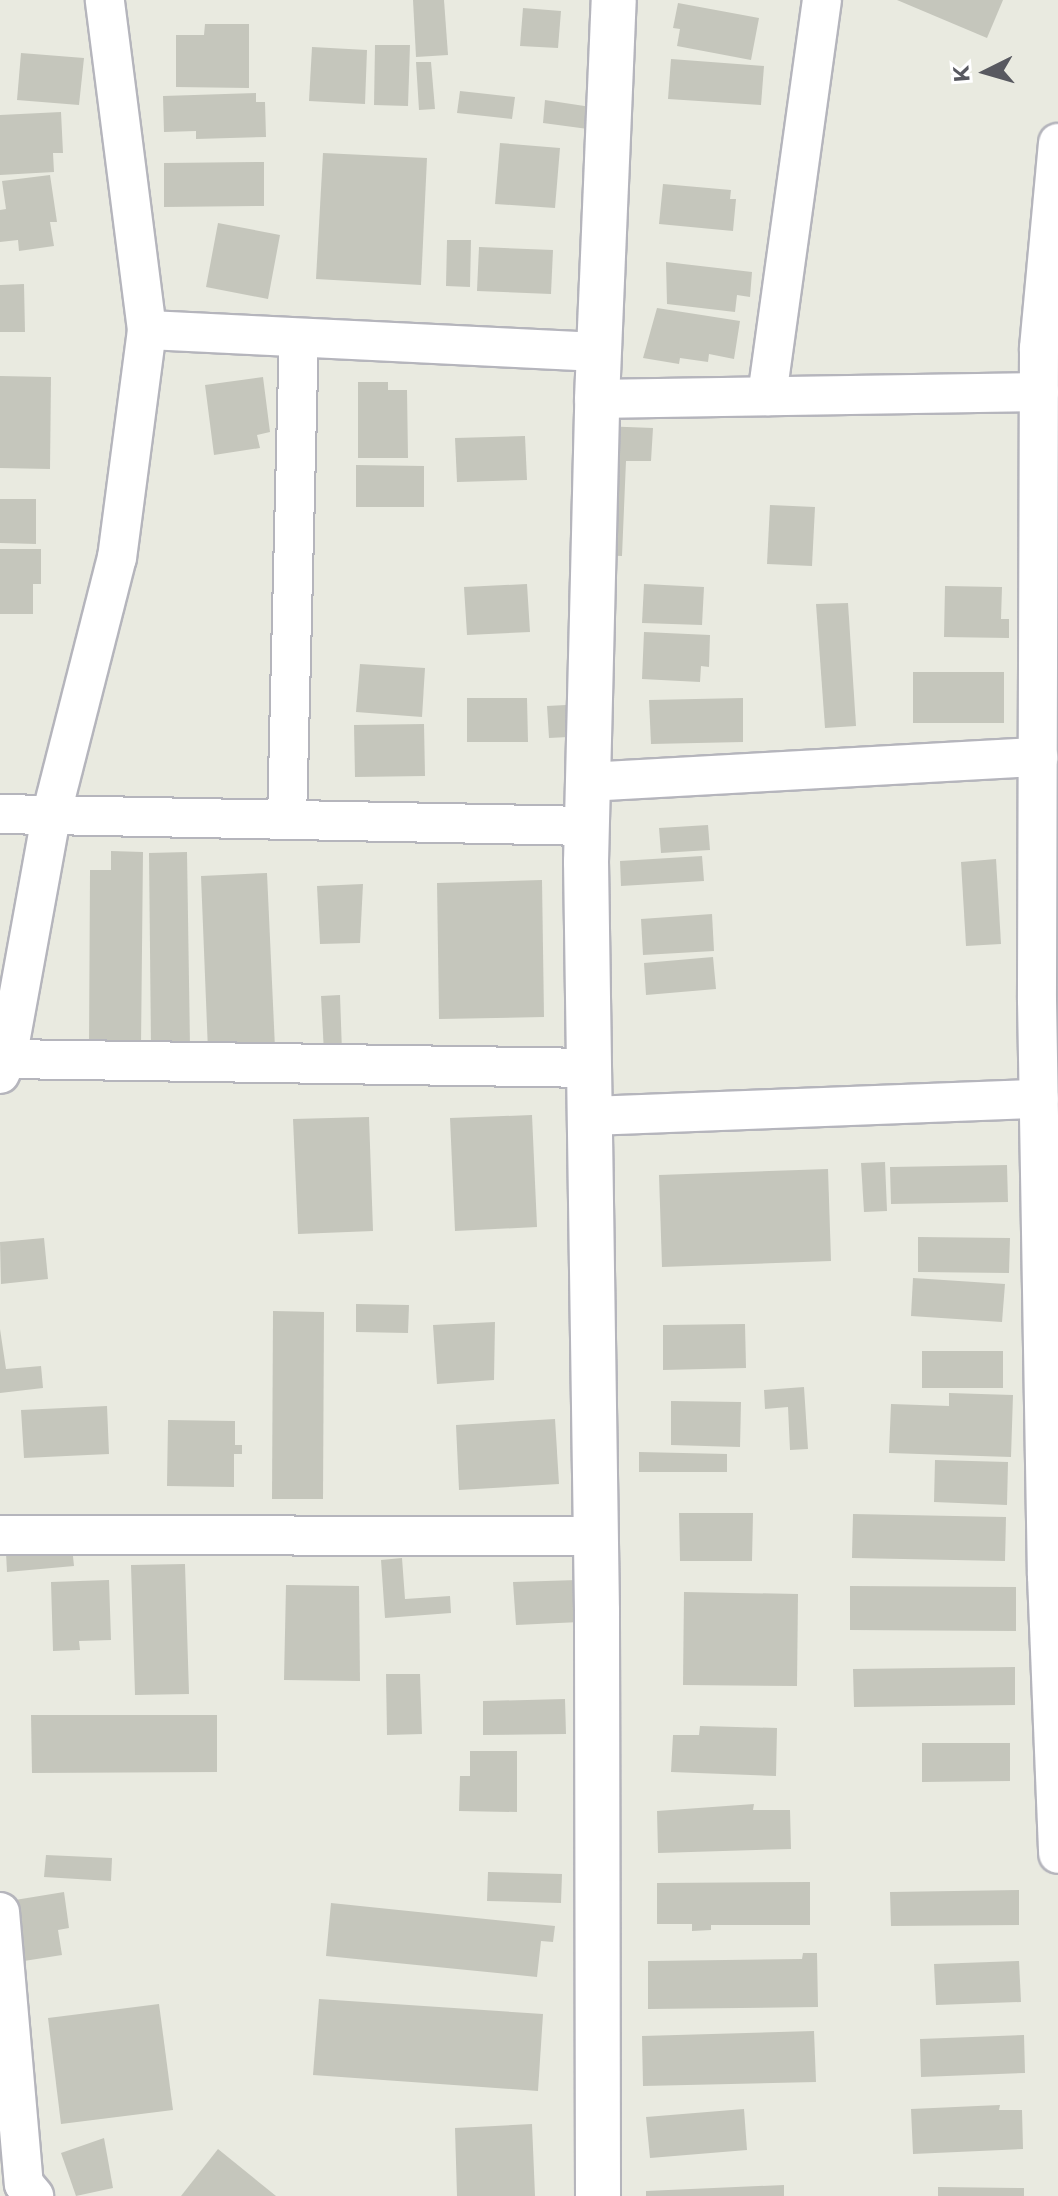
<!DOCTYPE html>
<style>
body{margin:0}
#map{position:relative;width:1058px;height:2196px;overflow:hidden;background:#e9eae0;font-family:Montserrat,sans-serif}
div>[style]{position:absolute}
.building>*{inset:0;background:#c5c6bc}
.roads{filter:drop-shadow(2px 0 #b5b5bc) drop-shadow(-2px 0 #b5b5bc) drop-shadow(0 2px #b5b5bc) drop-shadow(0 -2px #b5b5bc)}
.street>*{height:38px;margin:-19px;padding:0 19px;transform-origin:19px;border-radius:19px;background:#fff}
.secondary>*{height:44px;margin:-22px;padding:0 22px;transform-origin:22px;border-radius:22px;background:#fff}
span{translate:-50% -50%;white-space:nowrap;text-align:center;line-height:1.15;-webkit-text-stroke:7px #fff;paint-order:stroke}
.north{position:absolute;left:946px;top:32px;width:80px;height:80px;-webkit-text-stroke:6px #fff;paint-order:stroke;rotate:265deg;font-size:22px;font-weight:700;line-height:32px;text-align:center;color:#585960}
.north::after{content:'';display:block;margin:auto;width:28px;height:36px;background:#585960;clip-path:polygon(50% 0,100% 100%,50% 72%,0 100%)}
</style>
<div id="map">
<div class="building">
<i style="clip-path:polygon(413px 0,444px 0,448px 55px,416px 57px)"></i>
<i style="clip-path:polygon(897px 0,1003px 0,987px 38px)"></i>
<i style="clip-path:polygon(678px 3px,759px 18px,751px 60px,677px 46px,680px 29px,673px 28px)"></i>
<i style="clip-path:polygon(523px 8px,561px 11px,558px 48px,520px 46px)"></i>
<i style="clip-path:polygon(205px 24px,249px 24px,249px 88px,176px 87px,176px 35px,204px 35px)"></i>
<i style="clip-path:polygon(375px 45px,410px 45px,408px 106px,374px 105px)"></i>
<i style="clip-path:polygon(312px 47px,367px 50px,365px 104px,309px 101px)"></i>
<i style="clip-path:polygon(21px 53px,84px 58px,79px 105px,17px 100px)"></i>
<i style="clip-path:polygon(671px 59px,764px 66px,761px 105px,668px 99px)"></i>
<i style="clip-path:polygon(416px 62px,431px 62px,435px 109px,419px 110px)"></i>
<i style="clip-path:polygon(460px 91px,515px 97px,512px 119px,457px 113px)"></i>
<i style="clip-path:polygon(256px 93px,256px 102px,265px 102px,266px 137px,196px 139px,196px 131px,164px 132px,163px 96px)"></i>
<i style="clip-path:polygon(545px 100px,591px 107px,588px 129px,543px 123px)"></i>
<i style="clip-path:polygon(61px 112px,63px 153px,53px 153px,54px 172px,0 175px,0 115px)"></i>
<i style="clip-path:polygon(500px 143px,560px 148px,555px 208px,495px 204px)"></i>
<i style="clip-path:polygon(323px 153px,427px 158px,421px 285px,316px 279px)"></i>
<i style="clip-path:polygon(264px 162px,264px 206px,164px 207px,164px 163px)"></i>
<i style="clip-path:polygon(50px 175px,57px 222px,50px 222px,54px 246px,19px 251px,18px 240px,0 242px,0 210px,6px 209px,2px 181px)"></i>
<i style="clip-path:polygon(663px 184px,731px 190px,730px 199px,736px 199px,733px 231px,659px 224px)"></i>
<i style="clip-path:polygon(218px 223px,280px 235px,268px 299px,206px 287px)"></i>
<i style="clip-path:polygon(447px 240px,471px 240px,470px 287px,446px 286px)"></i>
<i style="clip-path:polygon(479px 247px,553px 250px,551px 294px,477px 291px)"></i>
<i style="clip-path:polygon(666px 262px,752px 272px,750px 297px,737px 295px,735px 312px,667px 304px)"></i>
<i style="clip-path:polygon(24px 284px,25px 332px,0 332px,0 285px)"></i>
<i style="clip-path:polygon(657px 308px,740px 321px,734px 359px,709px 354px,708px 362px,680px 358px,679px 364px,643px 358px)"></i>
<i style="clip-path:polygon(0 376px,51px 377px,50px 469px,0 468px)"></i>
<i style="clip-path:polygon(263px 377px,270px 432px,257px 435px,260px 448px,214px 455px,205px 385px)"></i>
<i style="clip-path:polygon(358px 382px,388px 382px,388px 390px,407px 390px,408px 458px,358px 458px)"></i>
<i style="clip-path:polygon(601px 426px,653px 428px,651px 461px,626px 461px,622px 556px,595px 555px)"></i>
<i style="clip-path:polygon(525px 436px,527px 480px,457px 482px,455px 438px)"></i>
<i style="clip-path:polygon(356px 465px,424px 466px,424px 507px,356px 507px)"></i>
<i style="clip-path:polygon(0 499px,36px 499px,36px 544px,0 543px)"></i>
<i style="clip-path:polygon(770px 505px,815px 507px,812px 566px,767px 564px)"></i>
<i style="clip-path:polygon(0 549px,41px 549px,41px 584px,33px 584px,33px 614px,0 614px)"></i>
<i style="clip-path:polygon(527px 584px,530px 632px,467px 635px,464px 587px)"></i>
<i style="clip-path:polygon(644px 584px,704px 587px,702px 625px,642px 623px)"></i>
<i style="clip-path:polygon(945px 586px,1002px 587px,1001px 619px,1009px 619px,1009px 638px,944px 637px)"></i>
<i style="clip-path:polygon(848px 603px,856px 726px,825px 728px,816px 604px)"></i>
<i style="clip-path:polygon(644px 632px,710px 635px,709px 667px,701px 666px,700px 682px,642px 679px)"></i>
<i style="clip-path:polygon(360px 664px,425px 668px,422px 717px,356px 712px)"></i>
<i style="clip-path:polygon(913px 672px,1004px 672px,1004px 723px,913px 723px)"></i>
<i style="clip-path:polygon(467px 698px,527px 698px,528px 742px,467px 742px)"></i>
<i style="clip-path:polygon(743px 698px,743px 742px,651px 744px,649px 700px)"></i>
<i style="clip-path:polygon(566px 705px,568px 737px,549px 738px,547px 706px)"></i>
<i style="clip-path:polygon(424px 724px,425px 776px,355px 777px,354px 725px)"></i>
<i style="clip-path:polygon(708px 825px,710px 850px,661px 853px,659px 828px)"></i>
<i style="clip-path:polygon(111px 851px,143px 852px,141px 1047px,89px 1047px,90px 870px,111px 870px)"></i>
<i style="clip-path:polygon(187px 852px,190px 1046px,151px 1047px,149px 853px)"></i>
<i style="clip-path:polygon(702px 856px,704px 881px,621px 886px,620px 861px)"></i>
<i style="clip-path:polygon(996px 859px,1001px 944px,966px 946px,961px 862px)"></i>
<i style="clip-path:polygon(267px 873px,275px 1048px,208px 1051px,201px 876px)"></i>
<i style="clip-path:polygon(542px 880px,544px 1017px,439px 1019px,437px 883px)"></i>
<i style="clip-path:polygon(363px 884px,360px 943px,320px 944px,317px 886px)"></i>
<i style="clip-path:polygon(712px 914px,714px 951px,643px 955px,641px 919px)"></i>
<i style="clip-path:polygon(713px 957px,716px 989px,646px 995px,644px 963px)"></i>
<i style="clip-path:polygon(340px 995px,342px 1052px,324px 1053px,321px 996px)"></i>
<i style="clip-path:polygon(532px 1115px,537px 1227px,455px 1231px,450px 1118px)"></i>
<i style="clip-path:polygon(369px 1117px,373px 1231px,298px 1234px,293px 1119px)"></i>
<i style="clip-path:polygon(885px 1162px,887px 1211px,864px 1212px,861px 1163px)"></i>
<i style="clip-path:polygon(1007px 1165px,1008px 1202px,891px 1204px,890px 1167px)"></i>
<i style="clip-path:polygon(828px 1169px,831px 1261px,662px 1267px,659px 1175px)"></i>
<i style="clip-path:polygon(918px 1237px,1010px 1238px,1009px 1273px,918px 1272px)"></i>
<i style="clip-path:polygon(44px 1238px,48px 1279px,1px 1284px,0 1242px)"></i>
<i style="clip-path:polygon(913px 1278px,1005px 1284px,1002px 1322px,911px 1316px)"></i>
<i style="clip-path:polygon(356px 1304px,409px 1305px,408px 1333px,356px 1332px)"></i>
<i style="clip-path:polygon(273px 1311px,324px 1312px,323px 1499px,272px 1499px)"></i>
<i style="clip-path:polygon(495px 1322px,494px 1380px,437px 1384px,433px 1325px)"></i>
<i style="clip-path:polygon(745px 1324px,746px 1368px,663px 1370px,663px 1325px)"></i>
<i style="clip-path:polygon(0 1329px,6px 1369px,41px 1366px,43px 1388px,0 1393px)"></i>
<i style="clip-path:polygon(922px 1351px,1003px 1351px,1003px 1388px,922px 1388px)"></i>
<i style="clip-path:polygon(804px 1387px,808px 1449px,790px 1450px,788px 1407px,765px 1409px,764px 1390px)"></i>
<i style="clip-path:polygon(949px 1393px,1013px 1395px,1011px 1457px,889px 1453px,891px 1404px,949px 1406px)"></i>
<i style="clip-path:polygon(671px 1401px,741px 1402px,740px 1447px,671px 1445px)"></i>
<i style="clip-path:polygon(107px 1406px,109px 1454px,24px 1458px,21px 1410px)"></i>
<i style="clip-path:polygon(555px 1419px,559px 1484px,459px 1490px,456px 1425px)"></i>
<i style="clip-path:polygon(168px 1420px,235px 1421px,235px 1445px,242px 1445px,242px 1454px,234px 1454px,234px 1487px,167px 1486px)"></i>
<i style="clip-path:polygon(639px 1452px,727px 1454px,727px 1472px,639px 1472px)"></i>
<i style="clip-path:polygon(935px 1460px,1008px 1462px,1007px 1505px,934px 1502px)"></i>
<i style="clip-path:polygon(679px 1513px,753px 1513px,752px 1561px,680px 1561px)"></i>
<i style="clip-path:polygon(853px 1514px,1006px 1517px,1005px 1561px,852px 1558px)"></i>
<i style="clip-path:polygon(72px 1547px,74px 1566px,7px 1572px,6px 1553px)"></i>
<i style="clip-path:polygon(402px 1558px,405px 1599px,450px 1596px,451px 1613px,385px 1618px,381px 1560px)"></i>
<i style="clip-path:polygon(185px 1564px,189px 1694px,135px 1695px,131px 1565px)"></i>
<i style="clip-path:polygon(109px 1580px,111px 1640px,79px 1641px,80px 1650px,53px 1651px,51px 1582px)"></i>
<i style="clip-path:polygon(578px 1580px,580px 1622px,516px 1625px,513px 1582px)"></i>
<i style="clip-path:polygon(286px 1585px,359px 1586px,360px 1681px,284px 1680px)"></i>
<i style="clip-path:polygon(850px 1586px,1016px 1587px,1016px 1631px,850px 1630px)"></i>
<i style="clip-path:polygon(684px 1592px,798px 1594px,797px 1686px,683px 1685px)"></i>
<i style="clip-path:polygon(1015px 1667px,1015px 1705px,854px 1707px,853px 1669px)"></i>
<i style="clip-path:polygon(386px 1674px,420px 1674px,422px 1734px,387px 1735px)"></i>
<i style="clip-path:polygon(565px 1699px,566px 1734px,483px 1735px,483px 1701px)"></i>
<i style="clip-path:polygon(31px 1715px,217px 1715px,217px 1772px,32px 1773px)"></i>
<i style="clip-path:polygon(700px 1726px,777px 1728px,776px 1776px,671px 1772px,673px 1735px,699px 1735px)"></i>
<i style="clip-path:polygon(922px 1743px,1010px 1743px,1010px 1781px,922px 1782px)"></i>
<i style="clip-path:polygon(470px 1751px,517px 1751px,517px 1812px,459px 1811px,460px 1776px,470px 1776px)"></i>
<i style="clip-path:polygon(754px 1804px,753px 1810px,790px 1810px,791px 1849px,658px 1853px,657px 1811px)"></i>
<i style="clip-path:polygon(46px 1855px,112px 1858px,111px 1881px,44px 1877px)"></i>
<i style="clip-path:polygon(488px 1872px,562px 1874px,561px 1903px,487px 1901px)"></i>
<i style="clip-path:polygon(810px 1882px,810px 1925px,711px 1925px,711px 1930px,692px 1931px,692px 1924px,657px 1924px,657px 1883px)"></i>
<i style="clip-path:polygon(1019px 1890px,1019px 1925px,891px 1926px,890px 1892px)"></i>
<i style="clip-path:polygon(64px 1892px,69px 1928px,58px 1930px,62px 1955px,24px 1961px,15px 1900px)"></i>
<i style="clip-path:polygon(331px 1903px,555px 1926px,553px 1942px,541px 1941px,537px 1977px,326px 1956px)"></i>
<i style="clip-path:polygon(803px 1953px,817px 1953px,818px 2007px,648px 2009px,648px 1961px,802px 1959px)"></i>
<i style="clip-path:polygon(1019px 1961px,1021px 2002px,936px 2005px,934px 1964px)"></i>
<i style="clip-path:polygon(319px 1999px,543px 2014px,538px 2091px,313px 2075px)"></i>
<i style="clip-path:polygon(159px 2004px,173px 2110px,61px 2124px,48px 2018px)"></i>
<i style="clip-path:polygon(814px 2031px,816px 2082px,643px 2086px,642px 2036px)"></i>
<i style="clip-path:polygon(1024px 2035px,1025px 2073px,921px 2077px,920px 2039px)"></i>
<i style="clip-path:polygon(1000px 2105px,999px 2110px,1022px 2110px,1023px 2149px,913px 2154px,911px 2109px)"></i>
<i style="clip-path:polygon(744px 2109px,747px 2150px,650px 2158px,646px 2117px)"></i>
<i style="clip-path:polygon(532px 2124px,535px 2196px,457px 2196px,455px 2128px)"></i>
<i style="clip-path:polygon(104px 2138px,113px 2188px,76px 2196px,61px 2153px)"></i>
<i style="clip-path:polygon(218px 2149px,276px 2196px,181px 2196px)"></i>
<i style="clip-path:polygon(784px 2185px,784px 2196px,646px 2196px,646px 2191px)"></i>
<i style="clip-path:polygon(938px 2187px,1024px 2188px,1024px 2196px,938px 2196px)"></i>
</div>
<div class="roads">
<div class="street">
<i style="left:1058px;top:143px;width:206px;rotate:95.3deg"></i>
<i style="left:1039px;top:348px;width:652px;rotate:90.18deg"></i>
<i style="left:1037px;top:1000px;width:576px;rotate:89.01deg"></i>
<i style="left:1047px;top:1576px;width:278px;rotate:87.7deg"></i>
<i style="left:147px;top:330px;width:453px;rotate:2.8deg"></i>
<i style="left:767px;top:396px;width:400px;rotate:-82.1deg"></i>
<i style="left:597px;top:399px;width:442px;rotate:-0.9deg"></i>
<i style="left:588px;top:782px;width:451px;rotate:-3.2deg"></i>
<i style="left:0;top:814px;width:587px;rotate:1.17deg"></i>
<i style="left:287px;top:820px;width:482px;rotate:-88.6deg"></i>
<i style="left:7px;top:1059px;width:247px;rotate:-79.7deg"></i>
<i style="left:51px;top:816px;width:266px;rotate:-75.7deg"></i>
<i style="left:117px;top:558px;width:230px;rotate:-82.5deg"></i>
<i style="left:147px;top:330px;width:333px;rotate:-97.3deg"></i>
<i style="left:0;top:1074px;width:17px;rotate:-65deg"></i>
<i style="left:7px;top:1059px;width:583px;rotate:0.88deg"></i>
<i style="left:590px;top:1116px;width:449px;rotate:-2.2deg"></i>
<i style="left:0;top:1535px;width:596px;rotate:0.1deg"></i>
<i style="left:0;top:1912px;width:273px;rotate:85deg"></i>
<i style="left:24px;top:2184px;width:16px;rotate:50deg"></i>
</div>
<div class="secondary">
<i style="left:598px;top:2196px;width:585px;rotate:-90.1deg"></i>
<i style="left:597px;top:1611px;width:749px;rotate:-90.84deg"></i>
<i style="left:586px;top:862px;width:463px;rotate:-88.6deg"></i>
<i style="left:597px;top:399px;width:399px;rotate:-87.6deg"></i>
</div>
</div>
<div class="north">K</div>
</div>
